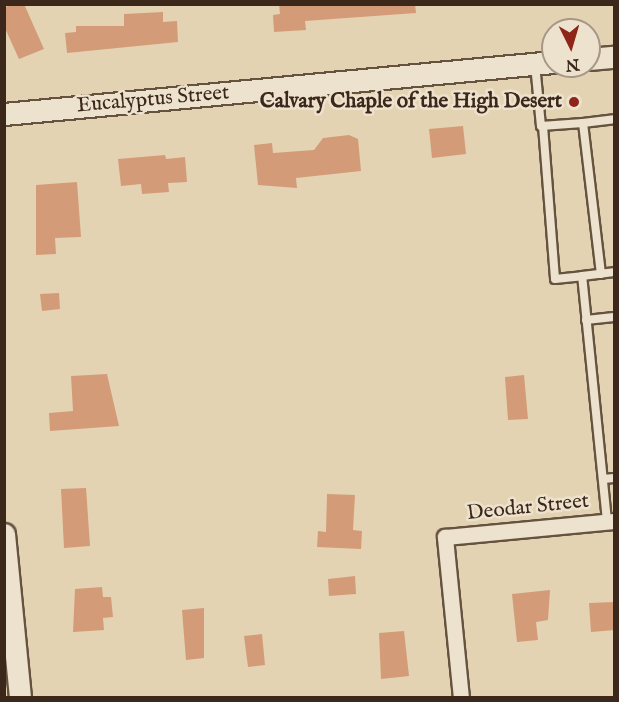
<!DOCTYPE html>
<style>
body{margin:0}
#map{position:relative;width:619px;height:702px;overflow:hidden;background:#e4d3b3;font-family:"IM FELL English",serif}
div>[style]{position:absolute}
.building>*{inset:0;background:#d49b78}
.roads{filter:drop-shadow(2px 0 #655340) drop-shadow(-2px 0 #655340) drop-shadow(0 2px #655340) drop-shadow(0 -2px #655340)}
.lane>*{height:8px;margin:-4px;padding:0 4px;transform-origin:4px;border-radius:4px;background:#ede2ce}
.street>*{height:15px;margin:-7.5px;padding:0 7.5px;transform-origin:7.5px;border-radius:7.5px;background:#ede2ce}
.secondary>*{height:21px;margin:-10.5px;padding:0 10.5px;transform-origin:10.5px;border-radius:10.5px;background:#ede2ce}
.dots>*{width:16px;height:16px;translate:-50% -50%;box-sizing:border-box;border:3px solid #ede2ce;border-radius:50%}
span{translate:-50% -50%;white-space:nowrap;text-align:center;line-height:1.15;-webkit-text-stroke:5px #ede2ce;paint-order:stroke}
.street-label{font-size:21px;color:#3b281a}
.poi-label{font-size:21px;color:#3b281a;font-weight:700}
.right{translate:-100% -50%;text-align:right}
.frame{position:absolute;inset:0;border:6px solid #3b281a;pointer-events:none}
.north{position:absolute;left:541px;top:18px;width:60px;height:60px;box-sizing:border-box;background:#ede2ce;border:2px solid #a69886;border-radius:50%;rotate:175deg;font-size:16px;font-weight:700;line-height:24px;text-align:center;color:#3b281a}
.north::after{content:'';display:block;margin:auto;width:21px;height:27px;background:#8f2418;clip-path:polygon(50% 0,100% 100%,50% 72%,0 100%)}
</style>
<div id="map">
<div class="building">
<i style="clip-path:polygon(12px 4px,24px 4px,44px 49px,19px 59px,4px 26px,4px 8px)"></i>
<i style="clip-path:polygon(279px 4px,415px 4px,416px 13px,305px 21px,306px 30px,274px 32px,273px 15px,280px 14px)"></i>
<i style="clip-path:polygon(163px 12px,163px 22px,177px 21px,178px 42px,67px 53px,65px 33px,76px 32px,76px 26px,124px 26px,124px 14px)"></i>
<i style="clip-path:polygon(463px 126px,466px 154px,432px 158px,429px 129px)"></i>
<i style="clip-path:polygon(349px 135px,358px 139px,361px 171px,296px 178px,297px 188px,258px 185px,254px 145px,272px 143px,273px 153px,314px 150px,323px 138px)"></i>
<i style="clip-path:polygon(165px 155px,166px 159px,185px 157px,187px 182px,168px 183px,169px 192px,142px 194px,141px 184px,121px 186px,118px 159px)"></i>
<i style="clip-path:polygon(77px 182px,81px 237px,55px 238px,56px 254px,36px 255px,36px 185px)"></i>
<i style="clip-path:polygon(59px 293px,60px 309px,42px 311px,40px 294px)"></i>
<i style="clip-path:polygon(107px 374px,119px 426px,50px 431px,49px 413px,73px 411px,71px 376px)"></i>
<i style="clip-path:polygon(524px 375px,528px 419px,508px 420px,505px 377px)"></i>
<i style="clip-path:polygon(86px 488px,90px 546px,64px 548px,61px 489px)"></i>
<i style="clip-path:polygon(327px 494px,355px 495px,353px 530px,362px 531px,361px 549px,317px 547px,318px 531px,326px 532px)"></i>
<i style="clip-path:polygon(355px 576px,356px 594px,329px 596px,328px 579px)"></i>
<i style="clip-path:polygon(102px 587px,103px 597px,111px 597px,113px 617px,103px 618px,104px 630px,73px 632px,75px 589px)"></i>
<i style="clip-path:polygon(550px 590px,548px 620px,536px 622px,538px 640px,517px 642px,512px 594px)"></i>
<i style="clip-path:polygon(615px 602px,615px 630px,591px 632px,589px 603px)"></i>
<i style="clip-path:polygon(204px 608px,204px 658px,186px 660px,182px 610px)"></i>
<i style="clip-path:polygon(404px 631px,409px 676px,381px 679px,379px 633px)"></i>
<i style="clip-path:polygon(262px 634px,265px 665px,248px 667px,244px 636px)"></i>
</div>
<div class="roads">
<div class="lane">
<i style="left:535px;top:64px;width:62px;rotate:84.5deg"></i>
<i style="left:541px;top:126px;width:42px;rotate:-4.1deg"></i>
<i style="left:583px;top:123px;width:152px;rotate:83.2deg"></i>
<i style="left:583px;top:123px;width:31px;rotate:-7deg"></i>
<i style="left:543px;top:126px;width:153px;rotate:85.5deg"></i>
<i style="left:555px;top:279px;width:27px;rotate:-6deg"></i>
<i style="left:586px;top:320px;width:28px;rotate:-6deg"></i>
<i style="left:603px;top:479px;width:11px;rotate:-5deg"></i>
<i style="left:607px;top:521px;width:246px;rotate:-95.8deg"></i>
<i style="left:582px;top:276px;width:32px;rotate:-7deg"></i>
</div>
<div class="street">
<i style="left:461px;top:698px;width:162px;rotate:-95.7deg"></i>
<i style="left:445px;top:537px;width:170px;rotate:-5.4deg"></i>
</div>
<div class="secondary">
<i style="left:589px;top:59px;width:25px;rotate:-5deg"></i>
<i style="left:4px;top:114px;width:551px;rotate:-5.41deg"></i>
<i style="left:4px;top:534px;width:165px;rotate:84.4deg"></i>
</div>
</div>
<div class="dots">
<i style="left:574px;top:102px;background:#8f2418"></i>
</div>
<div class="street-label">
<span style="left:153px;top:100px;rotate:-5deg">Eucalyptus Street</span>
<span style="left:528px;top:508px;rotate:-6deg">Deodar Street</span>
</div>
<div class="poi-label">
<span class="right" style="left:562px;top:102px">Calvary Chaple of the High Desert</span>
</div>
<div class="frame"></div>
<div class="north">N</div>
</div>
